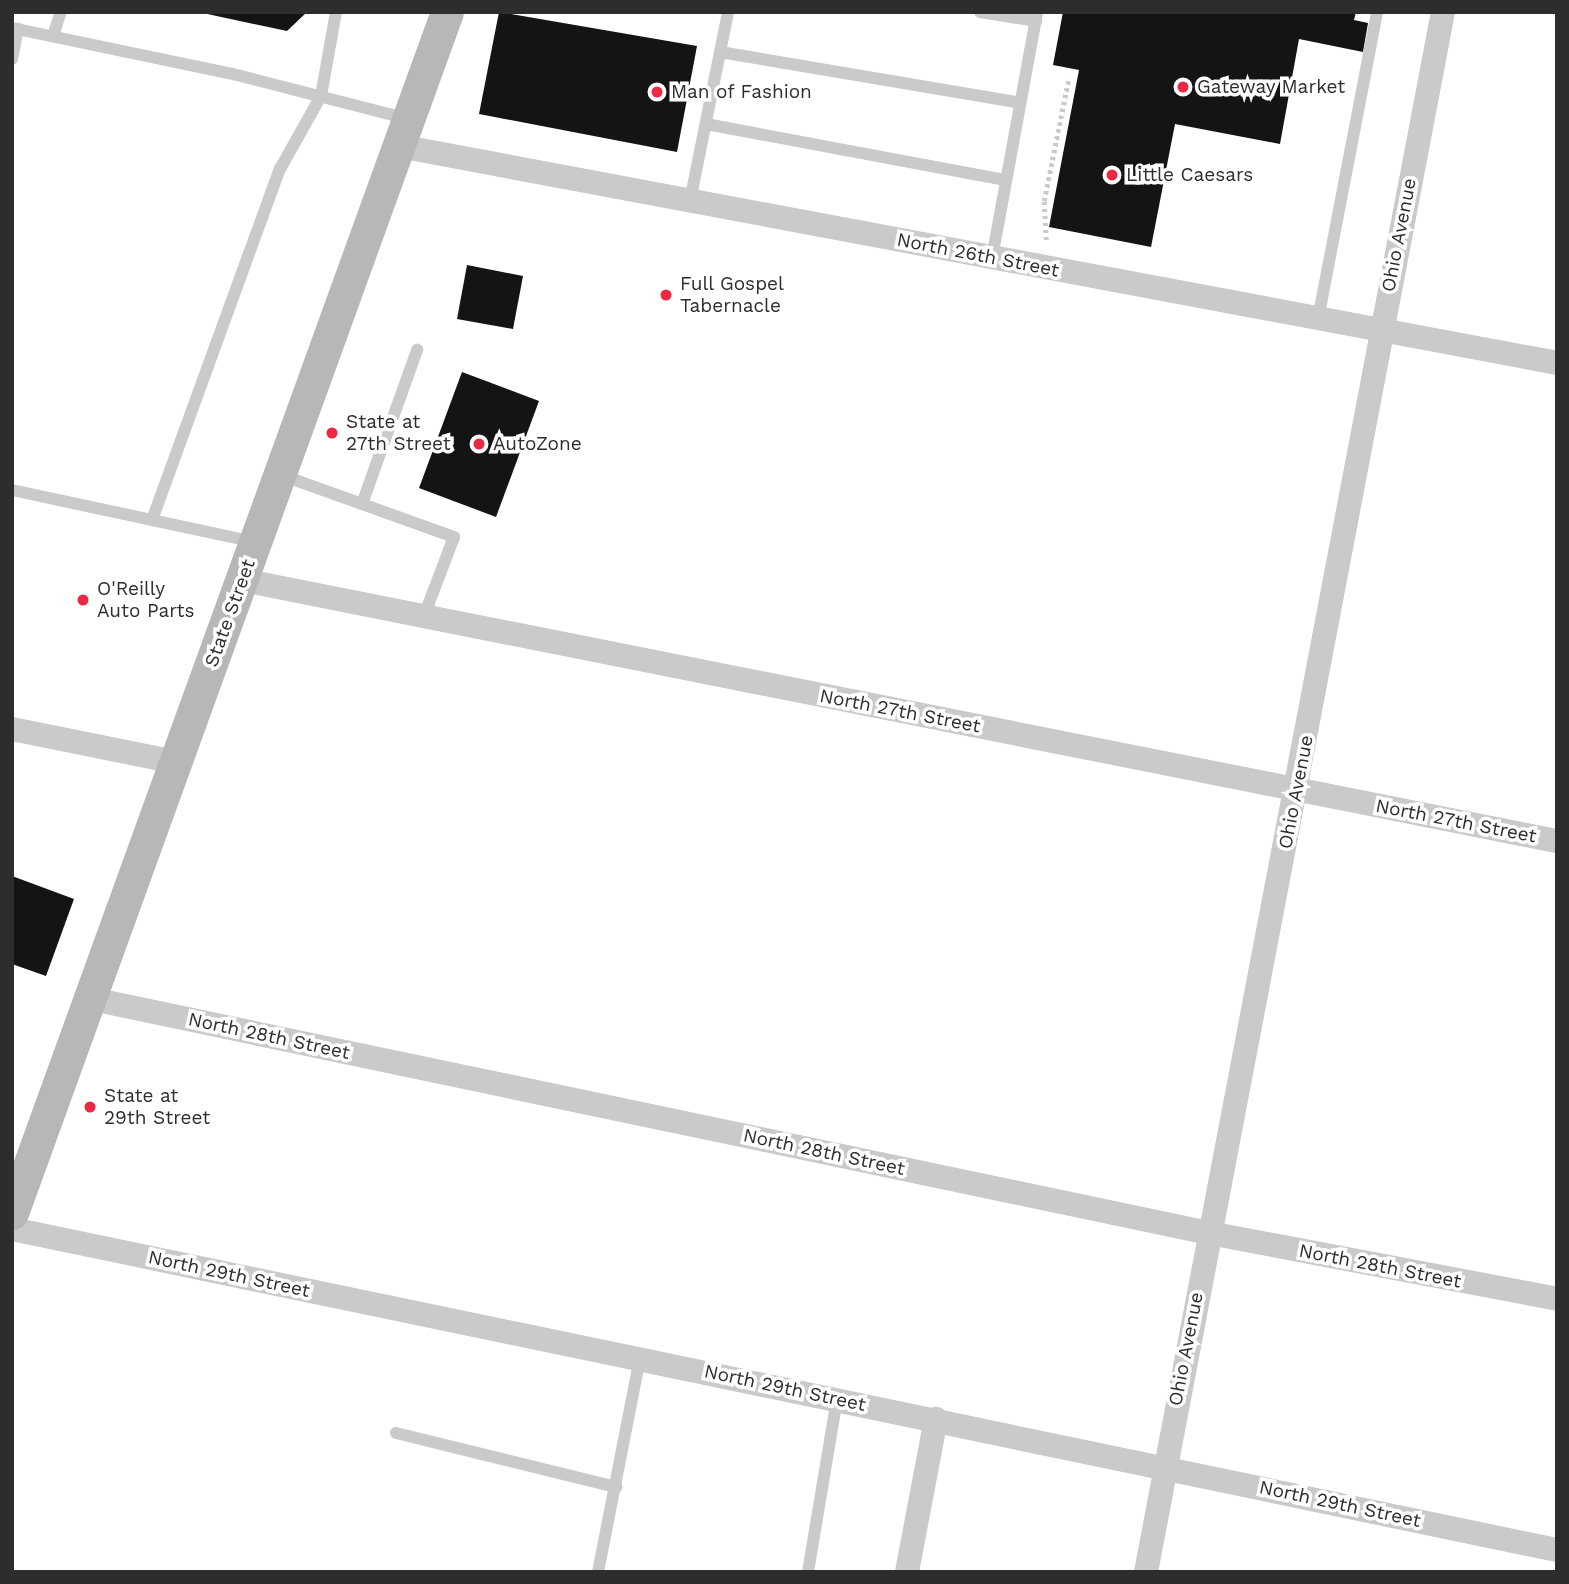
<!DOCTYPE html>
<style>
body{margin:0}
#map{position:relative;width:1569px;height:1584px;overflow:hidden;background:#fff;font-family:"Work Sans",sans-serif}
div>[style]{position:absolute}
.building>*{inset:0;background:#141414}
.path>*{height:4.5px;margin-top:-2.25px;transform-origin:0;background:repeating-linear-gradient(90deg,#cacaca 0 3.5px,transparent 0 7px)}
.service>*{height:12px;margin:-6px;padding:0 6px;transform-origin:6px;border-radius:6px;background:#cacaca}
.minor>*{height:24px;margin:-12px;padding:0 12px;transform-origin:12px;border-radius:12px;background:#cacaca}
.secondary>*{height:33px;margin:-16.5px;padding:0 16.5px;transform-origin:16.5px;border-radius:16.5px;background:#b7b7b7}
.dots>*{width:19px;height:19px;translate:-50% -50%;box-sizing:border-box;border:4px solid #fff;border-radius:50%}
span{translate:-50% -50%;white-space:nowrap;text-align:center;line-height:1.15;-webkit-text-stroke:7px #fff;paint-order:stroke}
.poi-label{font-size:19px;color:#2d2d2d}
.left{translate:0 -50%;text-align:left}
.street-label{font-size:19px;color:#2d2d2d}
.frame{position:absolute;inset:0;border:14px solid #2d2d2d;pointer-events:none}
</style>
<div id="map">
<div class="building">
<i style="clip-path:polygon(198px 12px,307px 12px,287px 31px)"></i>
<i style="clip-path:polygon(499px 12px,697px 46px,677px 152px,479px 114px)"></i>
<i style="clip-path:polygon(1063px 12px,1356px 12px,1354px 20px,1368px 23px,1363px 52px,1299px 39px,1280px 144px,1175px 124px,1151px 247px,1049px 227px,1079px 70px,1053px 65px)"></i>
<i style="clip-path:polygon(467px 265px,523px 276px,513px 329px,457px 319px)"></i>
<i style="clip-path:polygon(462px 372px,539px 401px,496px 517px,419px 488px)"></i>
<i style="clip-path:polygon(12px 876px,74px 899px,46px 976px,12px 964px)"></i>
</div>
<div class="path">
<i style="left:1046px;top:240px;width:39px;rotate:-93deg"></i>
<i style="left:1044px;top:201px;width:126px;rotate:-78.6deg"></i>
</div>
<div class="service">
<i style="left:980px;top:12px;width:57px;rotate:9.1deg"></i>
<i style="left:12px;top:28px;width:226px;rotate:11.8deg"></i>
<i style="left:233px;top:74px;width:181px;rotate:14.4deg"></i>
<i style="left:53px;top:36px;width:25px;rotate:-72deg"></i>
<i style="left:720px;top:52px;width:304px;rotate:9.6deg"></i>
<i style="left:12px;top:59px;width:31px;rotate:-79deg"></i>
<i style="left:706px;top:124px;width:305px;rotate:10.6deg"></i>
<i style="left:690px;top:201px;width:193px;rotate:-78.6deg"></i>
<i style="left:992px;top:258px;width:250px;rotate:-79.6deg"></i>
<i style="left:1318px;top:319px;width:313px;rotate:-79.1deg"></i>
<i style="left:281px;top:475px;width:184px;rotate:19.7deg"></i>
<i style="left:454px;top:537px;width:85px;rotate:110.8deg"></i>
<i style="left:12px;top:490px;width:249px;rotate:12.1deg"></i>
<i style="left:362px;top:504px;width:164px;rotate:-70.3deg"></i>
<i style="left:152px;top:520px;width:374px;rotate:-70deg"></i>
<i style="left:280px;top:169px;width:84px;rotate:-60.7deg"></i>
<i style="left:321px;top:96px;width:85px;rotate:-79.9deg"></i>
<i style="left:396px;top:1433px;width:227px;rotate:13.8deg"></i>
<i style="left:598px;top:1572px;width:218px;rotate:-78.9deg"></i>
<i style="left:808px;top:1572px;width:175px;rotate:-80.5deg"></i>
</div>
<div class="minor">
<i style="left:399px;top:146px;width:1178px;rotate:10.61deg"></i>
<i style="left:242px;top:580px;width:1341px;rotate:11.23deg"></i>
<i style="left:12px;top:729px;width:167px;rotate:11.4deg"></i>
<i style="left:92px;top:999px;width:1141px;rotate:11.83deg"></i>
<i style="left:1209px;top:1233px;width:354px;rotate:10.7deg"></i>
<i style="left:12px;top:1229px;width:1578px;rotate:11.74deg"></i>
<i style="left:907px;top:1572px;width:156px;rotate:-79.3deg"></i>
<i style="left:1146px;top:1572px;width:1588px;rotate:-79.22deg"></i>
</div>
<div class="secondary">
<i style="left:12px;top:1213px;width:1277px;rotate:-70.09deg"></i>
</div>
<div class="dots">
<i style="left:1183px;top:87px;background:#eb2943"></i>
<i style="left:657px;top:92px;background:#eb2943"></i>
<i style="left:1112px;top:175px;background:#eb2943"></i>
<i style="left:666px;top:295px;background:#eb2943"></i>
<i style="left:332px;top:433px;background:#eb2943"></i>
<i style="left:479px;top:444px;background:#eb2943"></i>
<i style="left:83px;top:600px;background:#eb2943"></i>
<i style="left:90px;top:1107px;background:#eb2943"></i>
</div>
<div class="poi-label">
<span class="left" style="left:1197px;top:87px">Gateway Market</span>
<span class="left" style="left:671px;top:92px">Man of Fashion</span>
<span class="left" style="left:1126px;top:175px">Little Caesars</span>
<span class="left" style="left:680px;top:295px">Full Gospel<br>Tabernacle</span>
<span class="left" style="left:346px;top:433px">State at<br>27th Street</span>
<span class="left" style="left:493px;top:444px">AutoZone</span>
<span class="left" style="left:97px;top:600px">O'Reilly<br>Auto Parts</span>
<span class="left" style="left:104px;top:1107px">State at<br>29th Street</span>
</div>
<div class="street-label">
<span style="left:1399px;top:235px;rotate:-79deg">Ohio Avenue</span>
<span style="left:978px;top:255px;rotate:11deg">North 26th Street</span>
<span style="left:230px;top:613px;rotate:-70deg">State Street</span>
<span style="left:900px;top:711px;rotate:11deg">North 27th Street</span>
<span style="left:1296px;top:792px;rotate:-79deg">Ohio Avenue</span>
<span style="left:1456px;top:821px;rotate:11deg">North 27th Street</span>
<span style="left:269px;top:1036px;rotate:12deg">North 28th Street</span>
<span style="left:824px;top:1152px;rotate:12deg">North 28th Street</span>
<span style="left:1380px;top:1266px;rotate:11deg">North 28th Street</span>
<span style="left:229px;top:1274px;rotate:12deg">North 29th Street</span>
<span style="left:1186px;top:1349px;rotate:-79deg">Ohio Avenue</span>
<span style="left:785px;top:1388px;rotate:12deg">North 29th Street</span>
<span style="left:1340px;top:1504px;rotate:12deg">North 29th Street</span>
</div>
<div class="frame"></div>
</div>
